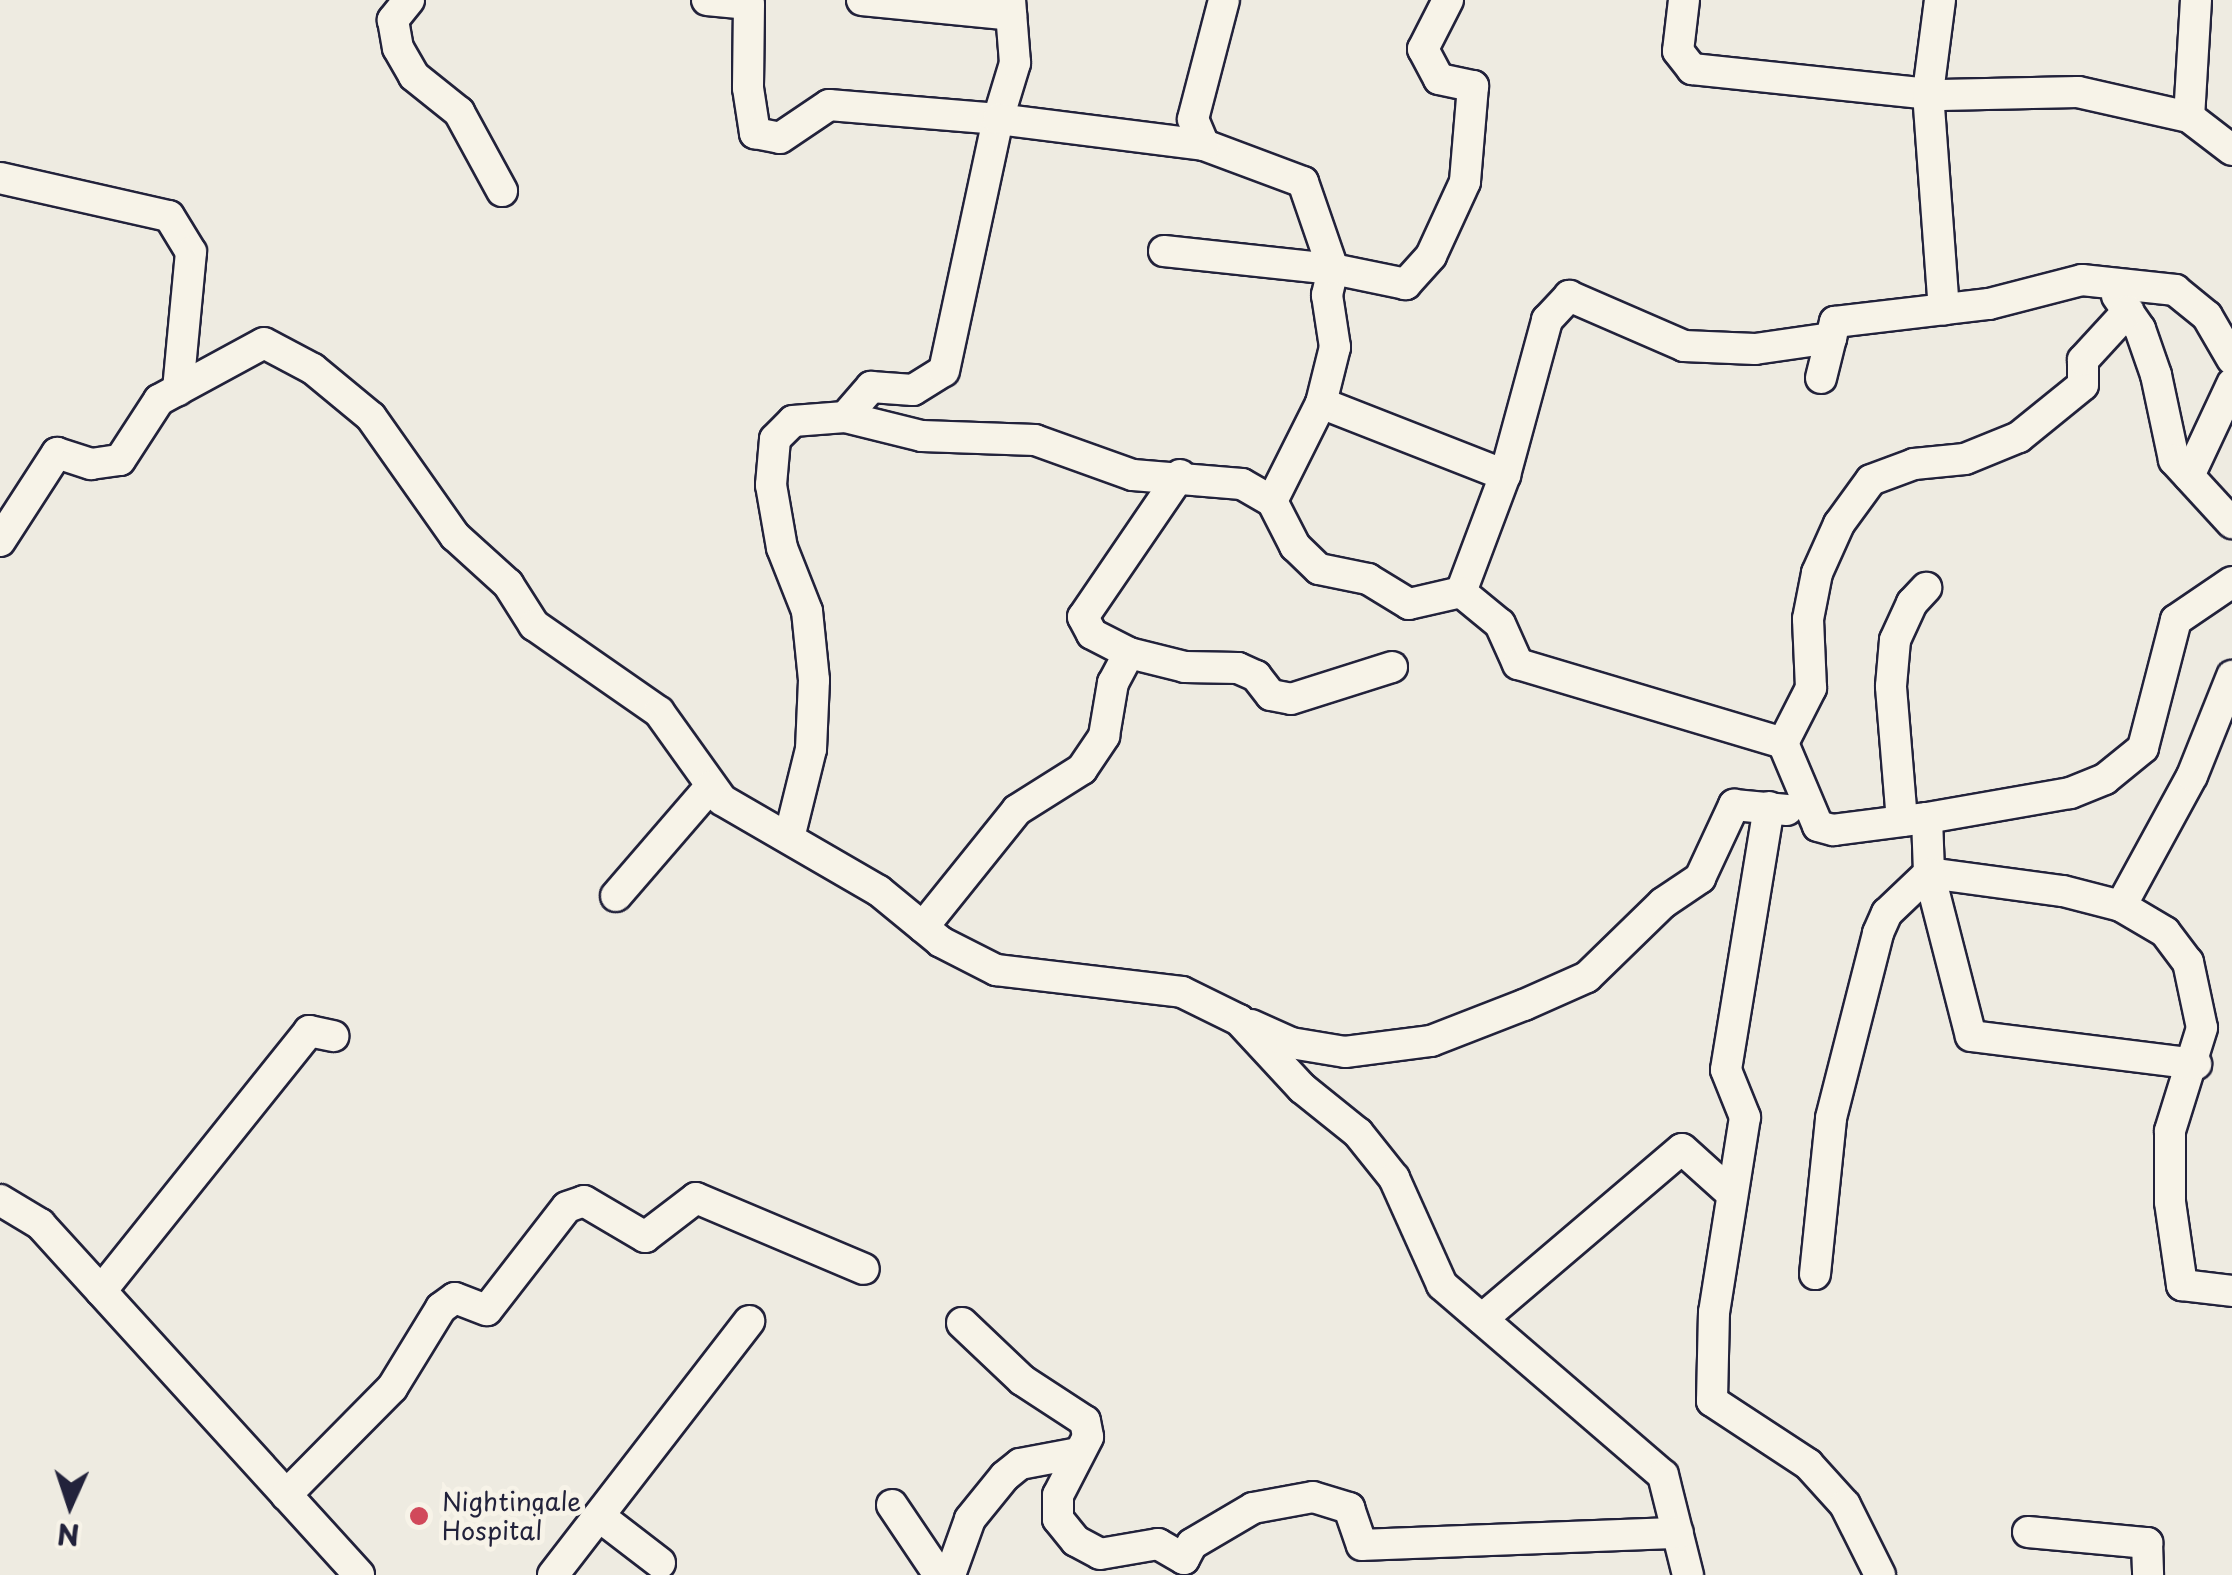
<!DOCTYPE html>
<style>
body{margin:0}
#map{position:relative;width:2232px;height:1575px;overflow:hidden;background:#eeebe1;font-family:"Playpen Sans",sans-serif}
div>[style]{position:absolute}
.roads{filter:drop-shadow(2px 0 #22223b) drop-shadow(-2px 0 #22223b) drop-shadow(0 2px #22223b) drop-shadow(0 -2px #22223b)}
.minor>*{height:30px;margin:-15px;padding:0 15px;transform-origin:15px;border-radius:15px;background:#f7f3e8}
.dots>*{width:28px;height:28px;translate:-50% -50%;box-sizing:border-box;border:5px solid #f7f3e8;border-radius:50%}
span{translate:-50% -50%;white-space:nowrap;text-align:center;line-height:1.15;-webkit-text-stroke:10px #f7f3e8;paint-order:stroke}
.poi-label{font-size:25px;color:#22223b}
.left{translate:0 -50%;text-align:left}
.north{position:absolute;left:20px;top:1455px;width:100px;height:100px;-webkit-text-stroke:8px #f7f3e8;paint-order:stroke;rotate:183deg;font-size:28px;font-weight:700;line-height:40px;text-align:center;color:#22223b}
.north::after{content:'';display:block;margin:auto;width:35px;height:45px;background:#22223b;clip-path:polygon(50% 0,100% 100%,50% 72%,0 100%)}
</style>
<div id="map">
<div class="roads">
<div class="minor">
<i style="left:409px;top:0;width:26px;rotate:129deg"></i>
<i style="left:393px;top:20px;width:28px;rotate:80deg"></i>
<i style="left:398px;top:48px;width:32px;rotate:60deg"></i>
<i style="left:414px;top:76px;width:58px;rotate:38.7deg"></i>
<i style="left:459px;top:112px;width:90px;rotate:61.4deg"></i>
<i style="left:707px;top:0;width:42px;rotate:5.4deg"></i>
<i style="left:749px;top:4px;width:84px;rotate:90.7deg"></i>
<i style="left:748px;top:88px;width:46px;rotate:81.2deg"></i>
<i style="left:755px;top:133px;width:25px;rotate:11deg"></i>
<i style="left:780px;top:138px;width:59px;rotate:-34deg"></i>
<i style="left:829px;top:105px;width:170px;rotate:4.7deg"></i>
<i style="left:998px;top:119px;width:59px;rotate:-73.1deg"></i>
<i style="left:1015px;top:63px;width:63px;rotate:-94.5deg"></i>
<i style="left:862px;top:0;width:150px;rotate:5.7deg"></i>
<i style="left:1448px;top:0;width:55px;rotate:117deg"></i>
<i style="left:1423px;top:49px;width:34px;rotate:62deg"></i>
<i style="left:1439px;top:79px;width:35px;rotate:12deg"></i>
<i style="left:1473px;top:86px;width:96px;rotate:94.8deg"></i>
<i style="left:1465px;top:182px;width:81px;rotate:114.7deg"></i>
<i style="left:1431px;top:256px;width:38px;rotate:132deg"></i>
<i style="left:1406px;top:284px;width:75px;rotate:-168.4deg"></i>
<i style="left:1333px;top:269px;width:27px;rotate:103deg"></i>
<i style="left:1327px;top:295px;width:53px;rotate:81.3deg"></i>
<i style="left:1335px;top:347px;width:58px;rotate:104deg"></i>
<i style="left:1321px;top:403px;width:198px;rotate:21.4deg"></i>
<i style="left:1505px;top:475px;width:125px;rotate:110.6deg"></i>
<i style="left:1461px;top:592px;width:50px;rotate:39.4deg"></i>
<i style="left:1500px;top:624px;width:44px;rotate:65.8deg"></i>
<i style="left:1518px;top:664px;width:277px;rotate:16.6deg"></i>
<i style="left:1783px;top:743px;width:90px;rotate:67.1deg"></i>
<i style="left:1818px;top:826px;width:16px;rotate:15deg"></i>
<i style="left:1833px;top:830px;width:95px;rotate:-7.3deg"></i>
<i style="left:1684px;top:0;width:51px;rotate:96.7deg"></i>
<i style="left:1678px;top:51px;width:23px;rotate:52deg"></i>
<i style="left:1692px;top:69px;width:250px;rotate:6deg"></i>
<i style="left:1941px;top:95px;width:137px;rotate:-1.3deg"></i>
<i style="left:2078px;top:92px;width:114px;rotate:12.7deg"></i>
<i style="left:1940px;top:0;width:94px;rotate:97.4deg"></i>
<i style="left:1928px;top:93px;width:217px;rotate:85.8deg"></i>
<i style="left:2196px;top:0;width:117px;rotate:93.4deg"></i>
<i style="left:2189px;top:117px;width:54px;rotate:37.5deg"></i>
<i style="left:0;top:178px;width:173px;rotate:12.7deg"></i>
<i style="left:169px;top:216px;width:42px;rotate:58.6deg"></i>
<i style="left:191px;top:252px;width:139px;rotate:95.4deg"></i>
<i style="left:1164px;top:251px;width:170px;rotate:6.1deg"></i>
<i style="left:1333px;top:269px;width:92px;rotate:-109deg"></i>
<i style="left:1303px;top:182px;width:106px;rotate:-159.5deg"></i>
<i style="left:1204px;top:145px;width:28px;rotate:-113deg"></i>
<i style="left:1193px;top:119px;width:123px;rotate:-75.4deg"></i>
<i style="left:2117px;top:296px;width:40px;rotate:55.1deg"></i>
<i style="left:2140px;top:329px;width:49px;rotate:70.8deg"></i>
<i style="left:2156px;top:375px;width:87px;rotate:78deg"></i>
<i style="left:2174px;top:460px;width:86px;rotate:47.4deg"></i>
<i style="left:1821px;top:378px;width:58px;rotate:-76deg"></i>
<i style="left:1835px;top:322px;width:155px;rotate:-6.7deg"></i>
<i style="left:1989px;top:304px;width:96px;rotate:-14.5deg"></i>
<i style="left:2082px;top:280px;width:94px;rotate:6.1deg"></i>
<i style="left:2175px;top:290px;width:41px;rotate:39.1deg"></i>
<i style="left:2207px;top:316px;width:50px;rotate:59.8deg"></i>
<i style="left:845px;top:417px;width:79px;rotate:13.9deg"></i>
<i style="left:922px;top:436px;width:113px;rotate:2deg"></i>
<i style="left:1035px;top:440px;width:104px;rotate:19.7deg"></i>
<i style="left:1133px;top:475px;width:109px;rotate:4.7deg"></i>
<i style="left:1242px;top:484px;width:34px;rotate:30deg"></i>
<i style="left:1272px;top:501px;width:110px;rotate:-63.4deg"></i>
<i style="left:1180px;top:475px;width:172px;rotate:124.3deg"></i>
<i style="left:1083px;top:617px;width:19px;rotate:62deg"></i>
<i style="left:1092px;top:634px;width:42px;rotate:27.2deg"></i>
<i style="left:1129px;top:653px;width:58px;rotate:14deg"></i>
<i style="left:1185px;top:667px;width:53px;rotate:1.1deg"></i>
<i style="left:1238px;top:668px;width:20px;rotate:24deg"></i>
<i style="left:1256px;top:676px;width:24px;rotate:52deg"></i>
<i style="left:1271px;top:695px;width:20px;rotate:11deg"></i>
<i style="left:1291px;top:699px;width:106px;rotate:-17.6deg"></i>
<i style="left:1505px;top:475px;width:161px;rotate:-74.8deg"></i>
<i style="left:1547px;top:320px;width:33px;rotate:-47deg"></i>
<i style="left:1569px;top:296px;width:125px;rotate:23.5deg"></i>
<i style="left:1684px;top:346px;width:71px;rotate:2.4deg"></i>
<i style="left:1755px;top:349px;width:77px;rotate:-8.2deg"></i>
<i style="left:2189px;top:476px;width:102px;rotate:-64.9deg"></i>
<i style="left:1272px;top:501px;width:51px;rotate:62.9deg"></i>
<i style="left:1295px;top:546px;width:33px;rotate:44deg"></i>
<i style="left:1319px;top:569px;width:50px;rotate:11.5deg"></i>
<i style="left:1368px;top:579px;width:48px;rotate:31.4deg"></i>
<i style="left:1409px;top:604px;width:53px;rotate:-13deg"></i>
<i style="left:0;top:541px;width:105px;rotate:-57.1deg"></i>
<i style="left:57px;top:453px;width:36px;rotate:18deg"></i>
<i style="left:91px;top:464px;width:29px;rotate:-8deg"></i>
<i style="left:120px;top:460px;width:72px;rotate:-57deg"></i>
<i style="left:159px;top:400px;width:119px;rotate:-28.5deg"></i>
<i style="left:264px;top:343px;width:55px;rotate:28deg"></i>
<i style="left:313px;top:369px;width:75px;rotate:39.6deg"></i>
<i style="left:371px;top:417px;width:146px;rotate:54.8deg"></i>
<i style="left:455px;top:536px;width:72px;rotate:42.2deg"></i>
<i style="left:508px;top:584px;width:49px;rotate:57.6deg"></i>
<i style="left:534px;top:625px;width:152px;rotate:34.8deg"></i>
<i style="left:659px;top:712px;width:108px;rotate:54.4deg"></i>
<i style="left:722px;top:800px;width:181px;rotate:30.1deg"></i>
<i style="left:879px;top:891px;width:80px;rotate:39.4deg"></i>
<i style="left:941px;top:942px;width:62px;rotate:27deg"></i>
<i style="left:996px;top:970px;width:187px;rotate:6.7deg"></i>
<i style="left:1182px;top:992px;width:64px;rotate:26.2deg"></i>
<i style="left:1239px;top:1020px;width:93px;rotate:47.2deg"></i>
<i style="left:1302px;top:1088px;width:72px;rotate:38.8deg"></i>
<i style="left:1358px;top:1133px;width:58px;rotate:51.3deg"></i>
<i style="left:1394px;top:1178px;width:117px;rotate:65.8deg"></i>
<i style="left:1442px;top:1285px;width:291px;rotate:40.7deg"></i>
<i style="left:1663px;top:1475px;width:103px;rotate:76deg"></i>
<i style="left:2232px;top:582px;width:68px;rotate:145.8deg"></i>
<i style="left:2176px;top:620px;width:132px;rotate:104.5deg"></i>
<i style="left:2143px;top:748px;width:49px;rotate:140.8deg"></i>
<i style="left:2105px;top:779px;width:38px;rotate:158deg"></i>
<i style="left:2070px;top:793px;width:145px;rotate:170.1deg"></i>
<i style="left:1927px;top:818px;width:55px;rotate:87.9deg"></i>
<i style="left:1929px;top:873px;width:135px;rotate:7.7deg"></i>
<i style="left:2063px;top:891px;width:60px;rotate:14.5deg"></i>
<i style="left:2121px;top:906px;width:51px;rotate:30.6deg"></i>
<i style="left:2165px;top:932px;width:38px;rotate:53deg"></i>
<i style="left:2188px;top:962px;width:67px;rotate:78deg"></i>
<i style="left:2202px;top:1028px;width:108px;rotate:107.3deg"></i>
<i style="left:2170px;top:1131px;width:71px;rotate:90deg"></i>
<i style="left:2170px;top:1202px;width:84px;rotate:81.8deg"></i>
<i style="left:2182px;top:1285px;width:50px;rotate:6.8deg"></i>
<i style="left:1783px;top:743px;width:62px;rotate:-63deg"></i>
<i style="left:1811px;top:688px;width:69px;rotate:-92.5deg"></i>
<i style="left:1808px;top:619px;width:47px;rotate:-78.9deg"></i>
<i style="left:1817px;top:573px;width:54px;rotate:-65.8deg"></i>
<i style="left:1839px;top:524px;width:54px;rotate:-54deg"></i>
<i style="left:1871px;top:480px;width:46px;rotate:-20.4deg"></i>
<i style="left:1914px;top:464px;width:51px;rotate:-5.6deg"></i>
<i style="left:1965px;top:459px;width:58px;rotate:-22.2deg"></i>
<i style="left:2019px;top:437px;width:82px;rotate:-39.1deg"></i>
<i style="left:2083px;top:385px;width:25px;rotate:-90deg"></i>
<i style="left:2083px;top:360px;width:67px;rotate:-47.4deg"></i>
<i style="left:1769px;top:807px;width:266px;rotate:99.3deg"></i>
<i style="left:1726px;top:1070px;width:51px;rotate:68deg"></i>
<i style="left:1745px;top:1117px;width:197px;rotate:99deg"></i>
<i style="left:1714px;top:1312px;width:89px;rotate:91.3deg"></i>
<i style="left:1712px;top:1401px;width:115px;rotate:33.3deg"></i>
<i style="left:1808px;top:1464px;width:55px;rotate:47.9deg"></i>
<i style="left:1845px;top:1505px;width:78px;rotate:63.4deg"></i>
<i style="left:1902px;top:821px;width:135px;rotate:-94.7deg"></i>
<i style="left:1891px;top:686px;width:46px;rotate:-85deg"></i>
<i style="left:1895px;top:640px;width:41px;rotate:-65.3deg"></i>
<i style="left:1912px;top:603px;width:21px;rotate:-47deg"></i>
<i style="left:789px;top:838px;width:92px;rotate:-76.1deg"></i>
<i style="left:811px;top:749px;width:69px;rotate:-87.5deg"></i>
<i style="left:814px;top:680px;width:69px;rotate:-95.8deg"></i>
<i style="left:807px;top:611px;width:68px;rotate:-111.6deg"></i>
<i style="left:782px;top:548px;width:64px;rotate:-99.9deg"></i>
<i style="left:771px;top:485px;width:46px;rotate:-85deg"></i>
<i style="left:775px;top:439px;width:25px;rotate:-45deg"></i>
<i style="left:793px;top:421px;width:52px;rotate:-4.4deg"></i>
<i style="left:845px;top:417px;width:40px;rotate:-49deg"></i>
<i style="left:871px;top:387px;width:42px;rotate:4.1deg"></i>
<i style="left:913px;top:390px;width:36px;rotate:-32deg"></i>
<i style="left:944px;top:371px;width:258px;rotate:-77.9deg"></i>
<i style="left:998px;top:119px;width:208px;rotate:7.2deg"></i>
<i style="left:616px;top:896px;width:145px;rotate:-49.2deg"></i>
<i style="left:2121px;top:906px;width:148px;rotate:-61.4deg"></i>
<i style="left:2192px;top:776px;width:108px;rotate:-68.2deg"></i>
<i style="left:923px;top:927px;width:150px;rotate:-51.2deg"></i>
<i style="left:1017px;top:810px;width:77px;rotate:-32.2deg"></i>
<i style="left:1082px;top:769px;width:40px;rotate:-56deg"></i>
<i style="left:1104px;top:736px;width:54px;rotate:-80.4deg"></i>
<i style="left:1113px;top:683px;width:34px;rotate:-62deg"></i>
<i style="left:1251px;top:1025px;width:44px;rotate:24.2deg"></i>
<i style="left:1291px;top:1043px;width:55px;rotate:9.5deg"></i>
<i style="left:1345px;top:1052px;width:87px;rotate:-7.3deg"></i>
<i style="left:1431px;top:1041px;width:100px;rotate:-21.2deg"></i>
<i style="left:1524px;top:1005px;width:69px;rotate:-24deg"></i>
<i style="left:1587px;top:977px;width:106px;rotate:-44.2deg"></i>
<i style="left:1663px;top:903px;width:45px;rotate:-34deg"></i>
<i style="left:1700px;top:878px;width:81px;rotate:-65deg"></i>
<i style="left:1734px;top:805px;width:53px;rotate:5.4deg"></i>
<i style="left:0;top:1200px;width:47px;rotate:31deg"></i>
<i style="left:40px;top:1224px;width:474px;rotate:47.7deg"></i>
<i style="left:1815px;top:1274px;width:157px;rotate:-84.1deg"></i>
<i style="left:1831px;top:1118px;width:191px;rotate:-75.7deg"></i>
<i style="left:1878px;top:933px;width:22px;rotate:-66deg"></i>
<i style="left:1887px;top:913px;width:58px;rotate:-43.6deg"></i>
<i style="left:1929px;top:873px;width:168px;rotate:75.6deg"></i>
<i style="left:1971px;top:1036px;width:227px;rotate:7.1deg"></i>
<i style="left:101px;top:1291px;width:333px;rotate:-51.3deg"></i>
<i style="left:309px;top:1031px;width:25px;rotate:12deg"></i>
<i style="left:1482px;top:1319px;width:262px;rotate:-40.4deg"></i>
<i style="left:1682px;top:1149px;width:67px;rotate:42deg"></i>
<i style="left:962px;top:1323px;width:83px;rotate:43.5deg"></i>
<i style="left:1022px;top:1380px;width:75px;rotate:33.1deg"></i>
<i style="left:1085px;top:1421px;width:16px;rotate:79deg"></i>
<i style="left:1088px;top:1437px;width:65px;rotate:117.3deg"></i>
<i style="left:1058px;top:1495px;width:24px;rotate:90deg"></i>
<i style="left:1058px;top:1519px;width:28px;rotate:51deg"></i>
<i style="left:1076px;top:1541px;width:27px;rotate:28deg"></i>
<i style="left:1100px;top:1554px;width:59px;rotate:-9.8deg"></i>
<i style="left:1158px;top:1544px;width:30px;rotate:30deg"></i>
<i style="left:1184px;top:1559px;width:17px;rotate:-62deg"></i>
<i style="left:1192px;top:1544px;width:71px;rotate:-30.5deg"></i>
<i style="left:1253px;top:1508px;width:61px;rotate:-10.4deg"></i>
<i style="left:1313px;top:1497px;width:38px;rotate:17deg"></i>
<i style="left:1349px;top:1508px;width:39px;rotate:71deg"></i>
<i style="left:1362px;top:1545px;width:316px;rotate:-2.2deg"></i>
<i style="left:286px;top:1495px;width:151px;rotate:-45.3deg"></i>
<i style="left:392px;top:1388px;width:94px;rotate:-58.5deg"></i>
<i style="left:441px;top:1308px;width:17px;rotate:-36deg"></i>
<i style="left:455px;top:1298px;width:34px;rotate:21deg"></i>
<i style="left:487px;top:1310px;width:130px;rotate:-52.2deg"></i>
<i style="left:567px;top:1207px;width:18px;rotate:-19deg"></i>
<i style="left:584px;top:1201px;width:71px;rotate:30.5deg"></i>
<i style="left:645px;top:1237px;width:64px;rotate:-37.4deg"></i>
<i style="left:696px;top:1198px;width:182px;rotate:22.9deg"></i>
<i style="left:892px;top:1505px;width:84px;rotate:56.1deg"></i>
<i style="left:599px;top:1516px;width:77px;rotate:37.6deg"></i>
<i style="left:2028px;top:1532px;width:120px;rotate:5.3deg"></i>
<i style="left:2147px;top:1543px;width:32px;rotate:88deg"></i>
<i style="left:553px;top:1575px;width:321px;rotate:-52.3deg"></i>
<i style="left:950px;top:1575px;width:59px;rotate:-70.3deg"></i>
<i style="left:970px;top:1519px;width:55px;rotate:-50.9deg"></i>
<i style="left:1005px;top:1476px;width:19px;rotate:-39deg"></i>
<i style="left:1020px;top:1464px;width:54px;rotate:-10.7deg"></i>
</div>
</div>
<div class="dots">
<i style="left:419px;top:1516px;background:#d1495b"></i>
</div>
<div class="poi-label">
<span class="left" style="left:442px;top:1516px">Nightingale<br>Hospital</span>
</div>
<div class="north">N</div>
</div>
